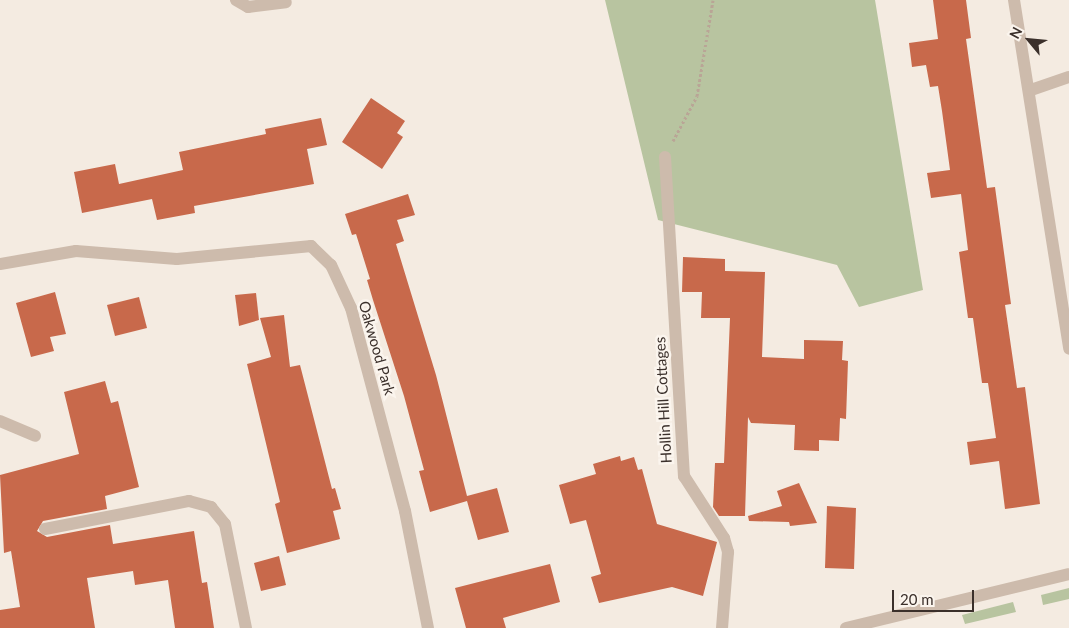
<!DOCTYPE html>
<style>
body{margin:0}
#map{position:relative;width:1069px;height:628px;overflow:hidden;background:#f4ebe1;font-family:Lato,sans-serif}
div>[style]{position:absolute}
.green>*{inset:0;background:#b8c4a0}
.building>*{inset:0;background:#c8694b}
.path>*{height:3px;margin-top:-1.5px;transform-origin:0;background:repeating-linear-gradient(90deg,#b9a596 0 2.5px,transparent 0 5px)}
.minor>*{height:12px;margin:-6px;padding:0 6px;transform-origin:6px;border-radius:6px;background:#cdbbac}
span{translate:-50% -50%;white-space:nowrap;text-align:center;line-height:1.15;-webkit-text-stroke:5px #fbf5ee;paint-order:stroke}
.street-label{font-size:15px;color:#3b302b}
.north{position:absolute;left:1004px;top:15px;width:50px;height:50px;-webkit-text-stroke:4px #fbf5ee;paint-order:stroke;rotate:298deg;font-size:14px;font-weight:700;line-height:20px;text-align:center;color:#3b302b}
.north::after{content:'';display:block;margin:auto;width:18px;height:22px;background:#3b302b;clip-path:polygon(50% 0,100% 100%,50% 72%,0 100%)}
.scale{position:absolute;left:892px;top:590px;width:82px;height:22px;box-sizing:border-box;border:2px solid #3b302b;border-top:0;padding-left:6px;font-size:15px;line-height:18px;white-space:nowrap;color:#3b302b;-webkit-text-stroke:4px #fbf5ee;paint-order:stroke}
</style>
<div id="map">
<div class="green">
<i style="clip-path:polygon(605px 0,875px 0,923px 290px,859px 307px,837px 265px,658px 220px)"></i>
<i style="clip-path:polygon(1069px 588px,1069px 599px,1043px 605px,1041px 595px)"></i>
<i style="clip-path:polygon(1013px 602px,1016px 612px,965px 624px,962px 615px)"></i>
</div>
<div class="building">
<i style="clip-path:polygon(933px 0,966px 0,971px 38px,966px 39px,987px 188px,995px 187px,1011px 304px,1005px 305px,1017px 388px,1025px 387px,1040px 504px,1005px 509px,999px 461px,970px 465px,967px 442px,996px 438px,988px 383px,982px 383px,973px 318px,968px 318px,959px 252px,968px 250px,961px 194px,931px 198px,927px 173px,950px 170px,942px 111px,938px 86px,930px 87px,926px 65px,912px 67px,909px 43px,938px 39px)"></i>
<i style="clip-path:polygon(371px 98px,405px 121px,397px 133px,403px 137px,382px 169px,342px 142px)"></i>
<i style="clip-path:polygon(321px 118px,327px 145px,307px 149px,314px 184px,194px 206px,195px 213px,157px 220px,152px 199px,82px 213px,74px 172px,115px 164px,119px 184px,183px 170px,179px 152px,266px 134px,265px 129px)"></i>
<i style="clip-path:polygon(408px 194px,415px 215px,397px 220px,404px 241px,396px 244px,436px 375px,467px 496px,497px 488px,509px 532px,478px 540px,467px 501px,430px 512px,419px 471px,424px 470px,404px 396px,373px 300px,367px 280px,370px 279px,356px 234px,352px 235px,345px 214px)"></i>
<i style="clip-path:polygon(683px 257px,725px 259px,725px 271px,765px 272px,762px 357px,804px 359px,804px 340px,843px 341px,842px 360px,848px 361px,846px 419px,840px 418px,839px 441px,819px 440px,819px 451px,794px 450px,795px 425px,751px 423px,748px 417px,745px 516px,719px 516px,713px 507px,715px 463px,724px 463px,730px 318px,701px 318px,702px 292px,682px 292px)"></i>
<i style="clip-path:polygon(55px 292px,66px 334px,50px 337px,54px 351px,31px 357px,16px 303px)"></i>
<i style="clip-path:polygon(256px 293px,259px 320px,239px 326px,235px 295px)"></i>
<i style="clip-path:polygon(139px 297px,147px 328px,115px 336px,107px 305px)"></i>
<i style="clip-path:polygon(284px 315px,290px 367px,300px 365px,332px 489px,335px 488px,341px 509px,333px 511px,340px 539px,287px 553px,275px 504px,280px 502px,247px 364px,271px 357px,260px 318px)"></i>
<i style="clip-path:polygon(105px 381px,111px 403px,118px 401px,139px 487px,105px 496px,107px 509px,43px 521px,37px 531px,47px 537px,110px 525px,113px 544px,194px 531px,202px 583px,207px 582px,214px 628px,175px 628px,168px 580px,135px 585px,133px 571px,87px 578px,95px 628px,0 628px,0 610px,20px 607px,11px 551px,4px 553px,0 475px,79px 454px,64px 392px)"></i>
<i style="clip-path:polygon(620px 456px,621px 461px,634px 457px,638px 470px,642px 469px,657px 524px,717px 542px,703px 596px,672px 587px,599px 603px,591px 577px,601px 574px,586px 520px,570px 524px,559px 485px,596px 474px,593px 464px)"></i>
<i style="clip-path:polygon(799px 483px,817px 523px,790px 526px,789px 522px,749px 521px,748px 516px,782px 506px,777px 491px)"></i>
<i style="clip-path:polygon(827px 506px,856px 508px,854px 569px,825px 568px)"></i>
<i style="clip-path:polygon(279px 556px,286px 585px,261px 591px,254px 563px)"></i>
<i style="clip-path:polygon(550px 564px,560px 602px,503px 618px,506px 628px,466px 628px,455px 588px)"></i>
</div>
<div class="path">
<i style="left:673px;top:141px;width:51px;rotate:-61.9deg"></i>
<i style="left:697px;top:96px;width:97px;rotate:-80.5deg"></i>
</div>
<div class="minor">
<i style="left:236px;top:0;width:14px;rotate:30deg"></i>
<i style="left:248px;top:7px;width:38px;rotate:-7deg"></i>
<i style="left:1014px;top:0;width:353px;rotate:81deg"></i>
<i style="left:1031px;top:90px;width:40px;rotate:-18.9deg"></i>
<i style="left:665px;top:157px;width:320px;rotate:86.6deg"></i>
<i style="left:684px;top:476px;width:74px;rotate:57.2deg"></i>
<i style="left:724px;top:538px;width:15px;rotate:74deg"></i>
<i style="left:728px;top:552px;width:76px;rotate:94.5deg"></i>
<i style="left:0;top:264px;width:77px;rotate:-9.7deg"></i>
<i style="left:76px;top:251px;width:101px;rotate:4.5deg"></i>
<i style="left:177px;top:259px;width:135px;rotate:-5.5deg"></i>
<i style="left:311px;top:246px;width:28px;rotate:44deg"></i>
<i style="left:331px;top:265px;width:47px;rotate:65.1deg"></i>
<i style="left:351px;top:308px;width:210px;rotate:75.1deg"></i>
<i style="left:405px;top:511px;width:119px;rotate:78.9deg"></i>
<i style="left:0;top:421px;width:38px;rotate:23deg"></i>
<i style="left:45px;top:529px;width:147px;rotate:-11deg"></i>
<i style="left:189px;top:501px;width:23px;rotate:15deg"></i>
<i style="left:211px;top:507px;width:22px;rotate:51deg"></i>
<i style="left:225px;top:524px;width:106px;rotate:78.6deg"></i>
<i style="left:846px;top:628px;width:229px;rotate:-13.6deg"></i>
</div>
<div class="street-label">
<span style="left:377px;top:348px;rotate:74deg">Oakwood Park</span>
<span style="left:663px;top:400px;rotate:-93deg">Hollin Hill Cottages</span>
</div>
<div class="north">N</div>
<div class="scale">20 m</div>
</div>
